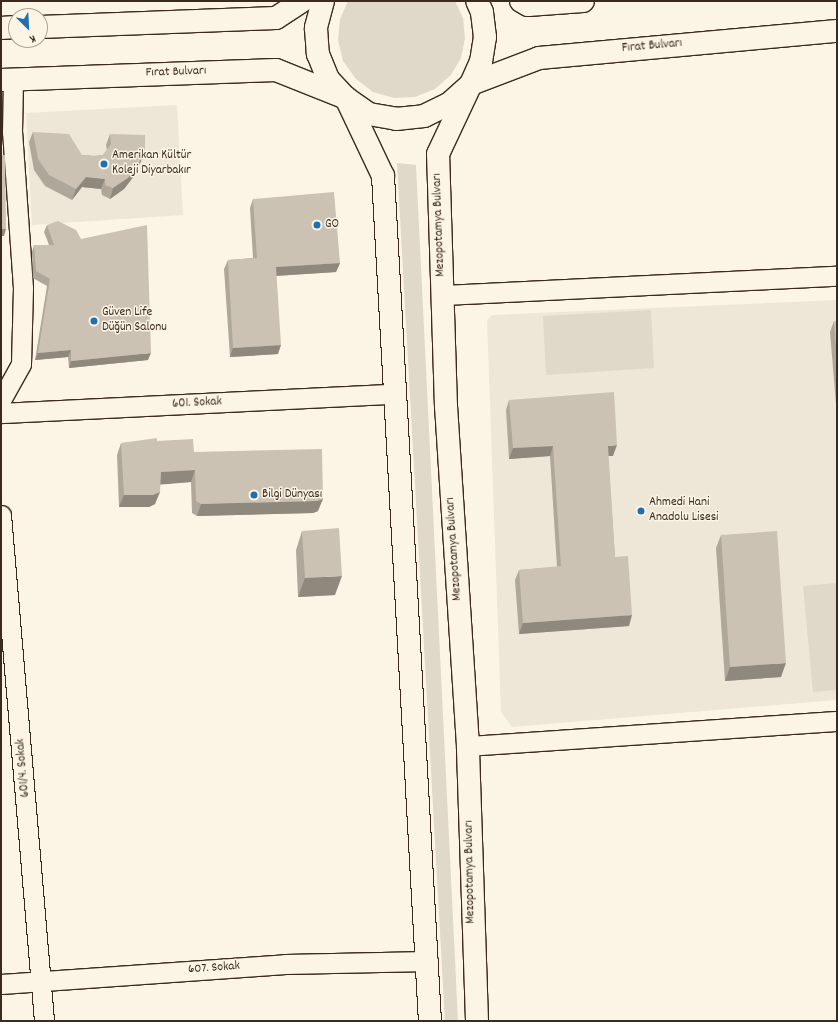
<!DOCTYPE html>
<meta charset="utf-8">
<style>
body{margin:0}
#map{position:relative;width:838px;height:1022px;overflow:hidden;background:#fcf5e5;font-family:Dekko,sans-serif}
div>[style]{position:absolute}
.built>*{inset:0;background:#eee6d6}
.green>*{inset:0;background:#e0d8c8}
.roads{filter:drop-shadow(1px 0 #3b2a1e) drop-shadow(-1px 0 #3b2a1e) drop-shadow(0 1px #3b2a1e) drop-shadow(0 -1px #3b2a1e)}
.minor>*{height:19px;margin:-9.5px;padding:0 9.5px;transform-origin:9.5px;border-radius:9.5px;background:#fcf5e5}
.major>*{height:22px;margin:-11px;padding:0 11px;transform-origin:11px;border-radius:11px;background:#fcf5e5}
.wall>*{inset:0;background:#afa79a}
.shaded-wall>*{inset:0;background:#8f887d}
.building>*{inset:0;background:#ccc2b3}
.dots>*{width:11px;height:11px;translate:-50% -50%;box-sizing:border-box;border:2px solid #fcf5e5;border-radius:50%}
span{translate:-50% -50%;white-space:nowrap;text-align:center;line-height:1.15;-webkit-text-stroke:3px #fcf5e5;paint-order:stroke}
.street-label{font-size:13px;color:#3b2a1e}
.poi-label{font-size:13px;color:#3b2a1e}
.left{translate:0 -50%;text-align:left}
.frame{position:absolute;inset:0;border:2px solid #3b2a1e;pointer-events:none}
.north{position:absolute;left:8px;top:8px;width:40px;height:40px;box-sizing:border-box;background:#fcf5e5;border:1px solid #afa495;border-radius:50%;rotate:156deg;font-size:11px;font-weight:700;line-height:16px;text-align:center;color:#3b2a1e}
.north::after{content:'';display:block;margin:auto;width:14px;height:18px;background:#1f6fb2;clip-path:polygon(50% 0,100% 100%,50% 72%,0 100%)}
</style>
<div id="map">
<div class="built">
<i style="clip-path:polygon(177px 105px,183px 215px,32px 225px,26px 113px)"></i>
<i style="clip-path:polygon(837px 300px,837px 700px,512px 727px,501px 712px,487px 320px,492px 315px)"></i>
</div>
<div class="green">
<i style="clip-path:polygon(348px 1px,455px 1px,463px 18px,465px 38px,461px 58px,451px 75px,435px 89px,415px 97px,394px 98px,373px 92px,356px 79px,343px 61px,338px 40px,340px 19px)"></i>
<i style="clip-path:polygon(397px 163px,416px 165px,458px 1021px,445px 1021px)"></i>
<i style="clip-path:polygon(651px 310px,654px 368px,546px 375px,543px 316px)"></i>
<i style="clip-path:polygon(837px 583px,837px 690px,813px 692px,803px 586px)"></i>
</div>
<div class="roads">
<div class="minor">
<i style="left:443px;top:295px;width:394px;rotate:-2.8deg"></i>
<i style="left:1px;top:400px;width:41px;rotate:-60.9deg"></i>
<i style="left:21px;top:364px;width:76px;rotate:-88.5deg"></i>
<i style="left:23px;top:288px;width:156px;rotate:-94deg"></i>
<i style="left:12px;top:132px;width:52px;rotate:-88.9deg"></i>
<i style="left:1px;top:413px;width:393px;rotate:-2.8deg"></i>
<i style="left:1px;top:515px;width:508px;rotate:85.14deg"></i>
<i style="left:468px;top:746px;width:370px;rotate:-3.9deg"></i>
<i style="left:1px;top:984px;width:285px;rotate:-4deg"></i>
<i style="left:285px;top:964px;width:143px;rotate:-1.2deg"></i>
</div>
<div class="major">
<i style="left:323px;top:1px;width:28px;rotate:105deg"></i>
<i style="left:316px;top:28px;width:26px;rotate:86deg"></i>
<i style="left:318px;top:54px;width:27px;rotate:68deg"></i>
<i style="left:328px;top:79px;width:26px;rotate:47deg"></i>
<i style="left:346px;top:98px;width:28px;rotate:35deg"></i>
<i style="left:369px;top:114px;width:27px;rotate:10deg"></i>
<i style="left:396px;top:119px;width:28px;rotate:-6deg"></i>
<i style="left:424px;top:116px;width:28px;rotate:-26deg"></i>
<i style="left:449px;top:104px;width:30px;rotate:-42deg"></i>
<i style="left:471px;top:84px;width:24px;rotate:-66deg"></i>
<i style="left:481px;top:62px;width:25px;rotate:-81deg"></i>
<i style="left:485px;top:37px;width:25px;rotate:-97deg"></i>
<i style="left:482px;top:12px;width:12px;rotate:-114deg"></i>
<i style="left:521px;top:1px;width:8px;rotate:30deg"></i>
<i style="left:528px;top:5px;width:55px;rotate:-4.2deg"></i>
<i style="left:40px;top:27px;width:236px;rotate:-2.2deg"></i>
<i style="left:276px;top:18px;width:31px;rotate:-33deg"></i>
<i style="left:1px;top:28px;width:15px;rotate:-4deg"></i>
<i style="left:1px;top:80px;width:275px;rotate:-2.1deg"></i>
<i style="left:276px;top:70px;width:75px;rotate:21.8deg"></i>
<i style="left:346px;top:98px;width:86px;rotate:64.6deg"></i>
<i style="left:383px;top:176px;width:846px;rotate:86.82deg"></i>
<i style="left:477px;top:1021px;width:275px;rotate:-91.9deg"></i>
<i style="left:468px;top:746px;width:340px;rotate:-93.7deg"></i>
<i style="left:446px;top:407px;width:253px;rotate:-91.8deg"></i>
<i style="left:438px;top:154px;width:77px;rotate:-64.8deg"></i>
<i style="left:471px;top:84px;width:73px;rotate:-20.9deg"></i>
<i style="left:539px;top:58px;width:299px;rotate:-5.2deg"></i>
</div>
</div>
<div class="wall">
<i style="clip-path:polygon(33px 132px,82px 155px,94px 156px,103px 155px,107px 150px,106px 145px,110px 134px,141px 161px,134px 176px,124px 189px,110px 199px,102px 195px,101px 189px,82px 187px,72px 200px,45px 186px,34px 170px,29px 142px)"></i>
<i style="clip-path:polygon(253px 199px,340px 263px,336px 272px,276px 276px,278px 354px,230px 357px,224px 269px,228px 260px,253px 258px,250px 208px)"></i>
<i style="clip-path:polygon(47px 225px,148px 360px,69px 368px,68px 357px,35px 360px,47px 286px,33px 278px,32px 252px,34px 245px,49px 245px,44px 232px)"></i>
<i style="clip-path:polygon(834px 321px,837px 321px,837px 404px,836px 404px,830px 332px)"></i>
<i style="clip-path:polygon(509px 400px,613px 456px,608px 456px,615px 557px,629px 626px,519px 634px,515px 580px,519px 570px,557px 567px,550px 456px,509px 459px,506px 410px)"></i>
<i style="clip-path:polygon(157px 441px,194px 452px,318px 511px,313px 513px,197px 516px,192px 513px,191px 482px,160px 484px,155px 504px,149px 507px,119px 507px,117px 455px,121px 443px)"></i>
<i style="clip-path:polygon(302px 531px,335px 595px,298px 597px,296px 550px)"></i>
<i style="clip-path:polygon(721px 535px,781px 677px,725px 681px,716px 548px)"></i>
</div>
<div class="shaded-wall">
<i style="clip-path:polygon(145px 151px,141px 161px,134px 176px,124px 189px,110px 199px,113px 188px)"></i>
<i style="clip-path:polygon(86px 177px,105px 179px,101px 189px,82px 187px,72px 200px,76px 189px)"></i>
<i style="clip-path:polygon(1px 229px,6px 229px,4px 236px,1px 236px)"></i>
<i style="clip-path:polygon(340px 263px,336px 272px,273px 276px,276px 267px)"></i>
<i style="clip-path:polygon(281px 345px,278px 354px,230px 357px,233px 348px)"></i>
<i style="clip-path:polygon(71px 350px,68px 357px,35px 360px,38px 353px)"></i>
<i style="clip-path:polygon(151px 353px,148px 360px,69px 368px,71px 361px)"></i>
<i style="clip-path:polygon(617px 445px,613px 456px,604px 456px,608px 446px)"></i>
<i style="clip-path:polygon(553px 446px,550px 456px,509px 459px,513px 448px)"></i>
<i style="clip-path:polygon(195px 470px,191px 482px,156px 485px,161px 472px)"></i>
<i style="clip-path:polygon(160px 492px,155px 504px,149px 507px,119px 507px,124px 495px)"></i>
<i style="clip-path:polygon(323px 499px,318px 511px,313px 513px,197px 516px,201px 504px)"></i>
<i style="clip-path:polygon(342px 576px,335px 595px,298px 597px,305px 578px)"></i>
<i style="clip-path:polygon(632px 615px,629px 626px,519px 634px,523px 623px)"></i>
<i style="clip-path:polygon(786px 663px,781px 677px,725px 681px,730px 667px)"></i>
</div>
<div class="building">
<i style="clip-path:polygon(33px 132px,69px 134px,82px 155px,94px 156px,103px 155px,111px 144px,110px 134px,145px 135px,145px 151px,138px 165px,128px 178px,113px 188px,105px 185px,105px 179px,86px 177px,76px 189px,49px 175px,38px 159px)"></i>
<i style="clip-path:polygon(1px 155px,5px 155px,6px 229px,1px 229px)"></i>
<i style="clip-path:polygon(334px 192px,340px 263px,276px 267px,281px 345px,233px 348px,228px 260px,257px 258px,253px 199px)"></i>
<i style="clip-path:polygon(58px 221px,76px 230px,81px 239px,147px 225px,151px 353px,71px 361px,71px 350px,38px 353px,50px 279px,36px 271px,34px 245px,54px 245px,47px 225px)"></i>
<i style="clip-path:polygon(834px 321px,837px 321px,837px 360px)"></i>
<i style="clip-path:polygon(614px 392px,617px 445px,608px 446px,615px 557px,628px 556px,632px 615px,523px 623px,519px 570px,561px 566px,553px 446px,513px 448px,509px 400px)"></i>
<i style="clip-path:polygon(157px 438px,157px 441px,193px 439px,194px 452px,322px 449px,323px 499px,317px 501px,201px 504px,196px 501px,195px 470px,161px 472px,160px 492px,153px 495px,124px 495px,121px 443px)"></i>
<i style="clip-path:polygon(339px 528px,342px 576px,305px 578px,302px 531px)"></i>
<i style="clip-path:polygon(777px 531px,786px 663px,730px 667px,721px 535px)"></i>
</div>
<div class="dots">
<i style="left:104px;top:164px;background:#1f6fb2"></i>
<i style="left:317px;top:225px;background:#1f6fb2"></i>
<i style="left:94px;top:321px;background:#1f6fb2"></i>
<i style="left:254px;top:495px;background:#1f6fb2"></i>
<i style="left:641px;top:511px;background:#1f6fb2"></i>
</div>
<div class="street-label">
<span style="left:652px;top:47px;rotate:-5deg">Fırat Bulvarı</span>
<span style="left:176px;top:73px;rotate:-2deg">Fırat Bulvarı</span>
<span style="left:440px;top:225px;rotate:-92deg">Mezopotamya Bulvarı</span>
<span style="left:197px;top:404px;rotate:-3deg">601. Sokak</span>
<span style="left:455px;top:549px;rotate:-94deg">Mezopotamya Bulvarı</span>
<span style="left:24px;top:768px;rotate:-95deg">601/4. Sokak</span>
<span style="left:471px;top:872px;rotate:-91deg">Mezopotamya Bulvarı</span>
<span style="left:214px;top:969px;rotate:-4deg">607. Sokak</span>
</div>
<div class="poi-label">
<span class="left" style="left:112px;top:164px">Amerikan Kültür<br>Koleji Diyarbakır</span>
<span class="left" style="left:325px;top:225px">GO</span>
<span class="left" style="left:102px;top:321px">Güven Life<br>Düğün Salonu</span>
<span class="left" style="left:262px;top:495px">Bilgi Dünyası</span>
<span class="left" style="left:649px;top:511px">Ahmedi Hani<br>Anadolu Lisesi</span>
</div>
<div class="frame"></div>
<div class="north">K</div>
</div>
